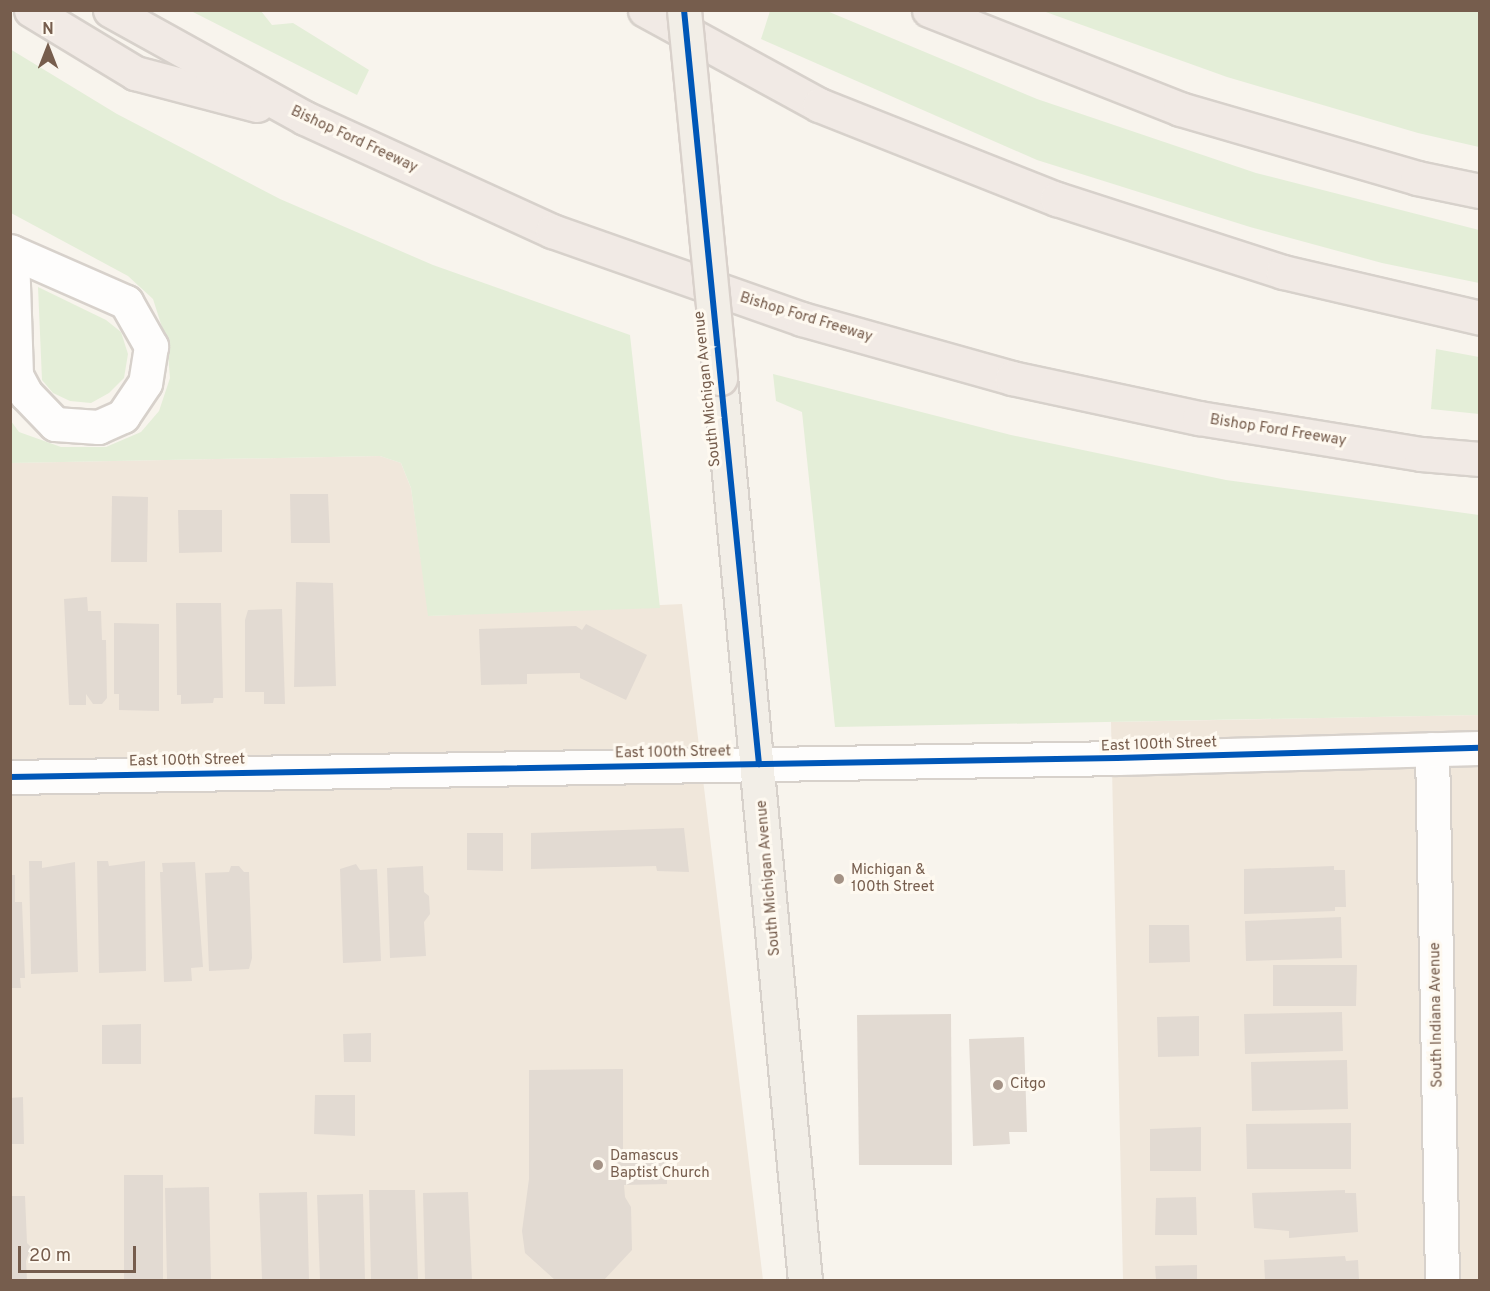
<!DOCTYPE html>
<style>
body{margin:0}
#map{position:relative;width:1490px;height:1291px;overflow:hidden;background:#f8f4ed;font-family:Overpass,sans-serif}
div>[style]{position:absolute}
.residential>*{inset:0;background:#f0e7db}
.green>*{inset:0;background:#e4eed8}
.building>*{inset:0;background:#e2dad2}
.roads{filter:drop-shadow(2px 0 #d7d1cb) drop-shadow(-2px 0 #d7d1cb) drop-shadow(0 2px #d7d1cb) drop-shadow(0 -2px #d7d1cb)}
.minor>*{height:33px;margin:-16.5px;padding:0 16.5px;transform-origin:16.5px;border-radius:16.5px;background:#fefdfc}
.major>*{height:33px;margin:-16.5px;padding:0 16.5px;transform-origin:16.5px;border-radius:16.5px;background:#f2eee7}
.highway>*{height:33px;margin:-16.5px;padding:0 16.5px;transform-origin:16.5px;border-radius:16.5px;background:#f1eae5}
.bridges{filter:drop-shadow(2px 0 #d9d1cb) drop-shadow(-2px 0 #d9d1cb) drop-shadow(0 2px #d9d1cb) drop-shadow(0 -2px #d9d1cb)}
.major-bridge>*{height:33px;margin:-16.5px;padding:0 16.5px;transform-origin:16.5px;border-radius:16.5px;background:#f2eee7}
.cycleway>*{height:6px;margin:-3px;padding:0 3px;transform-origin:3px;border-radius:3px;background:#0057b8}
.dots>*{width:16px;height:16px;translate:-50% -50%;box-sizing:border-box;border:3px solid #fef9f0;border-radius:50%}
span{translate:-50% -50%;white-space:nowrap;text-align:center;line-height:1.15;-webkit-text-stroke:6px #fef9f0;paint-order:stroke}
.street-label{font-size:15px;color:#765d4d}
.poi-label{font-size:15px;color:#765d4d}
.left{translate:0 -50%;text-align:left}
.frame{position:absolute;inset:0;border:12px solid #765d4d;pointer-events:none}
.north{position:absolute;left:18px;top:18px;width:60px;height:60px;-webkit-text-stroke:4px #fef9f0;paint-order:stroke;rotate:0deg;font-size:16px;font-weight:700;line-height:24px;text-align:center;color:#765d4d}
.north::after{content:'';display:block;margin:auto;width:21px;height:27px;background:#765d4d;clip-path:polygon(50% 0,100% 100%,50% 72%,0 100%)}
.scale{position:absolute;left:18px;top:1246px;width:118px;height:27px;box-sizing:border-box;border:3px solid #765d4d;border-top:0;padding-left:8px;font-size:18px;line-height:21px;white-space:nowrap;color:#765d4d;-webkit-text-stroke:4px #fef9f0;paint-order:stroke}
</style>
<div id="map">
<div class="residential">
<i style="clip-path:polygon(380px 456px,401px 463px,411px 488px,429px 616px,682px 604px,763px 1280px,11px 1280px,10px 463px)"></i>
<i style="clip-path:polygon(1479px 715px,1479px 1280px,1123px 1280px,1111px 722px)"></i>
</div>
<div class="green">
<i style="clip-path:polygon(191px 11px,261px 11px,272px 25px,293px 23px,369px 70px,357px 95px)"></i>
<i style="clip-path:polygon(770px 11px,827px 11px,1037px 99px,1256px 173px,1479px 230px,1479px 283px,1382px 263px,1250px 227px,1037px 160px,761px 39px)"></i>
<i style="clip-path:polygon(1043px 11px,1479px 11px,1479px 147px,1418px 133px,1227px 77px)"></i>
<i style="clip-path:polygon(10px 49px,117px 114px,280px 199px,433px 265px,630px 335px,660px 608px,428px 616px,411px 488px,401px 463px,380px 456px,11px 463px,11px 421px,19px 432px,61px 447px,106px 447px,141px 432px,159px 411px,170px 378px,167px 343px,153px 299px,128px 276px,11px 213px)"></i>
<i style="clip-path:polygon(38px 287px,106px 320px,121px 332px,128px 354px,124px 378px,109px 393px,91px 403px,70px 401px,53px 393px,42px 380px)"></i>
<i style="clip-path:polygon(1436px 349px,1479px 357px,1479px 414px,1431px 409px)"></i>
<i style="clip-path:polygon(773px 374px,1011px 435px,1226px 480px,1479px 515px,1479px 715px,835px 727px,802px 412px,776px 401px)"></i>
</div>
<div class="building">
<i style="clip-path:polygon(290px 494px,328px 494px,330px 543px,291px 543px)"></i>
<i style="clip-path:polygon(112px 496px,148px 497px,147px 562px,111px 562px)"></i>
<i style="clip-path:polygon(178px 510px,222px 510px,222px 552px,179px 553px)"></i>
<i style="clip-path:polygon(296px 582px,333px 583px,336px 686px,294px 687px)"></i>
<i style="clip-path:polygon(87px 597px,88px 611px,101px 611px,102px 640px,106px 640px,107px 698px,102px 704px,93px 704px,86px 694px,86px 705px,69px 705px,64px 599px)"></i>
<i style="clip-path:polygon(176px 603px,221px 603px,223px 698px,214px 698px,213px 703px,181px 704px,181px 695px,177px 695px)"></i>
<i style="clip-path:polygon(282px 609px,285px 704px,264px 704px,264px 692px,245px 692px,245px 620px,248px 610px)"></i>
<i style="clip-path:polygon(114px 623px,159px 624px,159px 711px,119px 710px,119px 694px,114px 694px)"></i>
<i style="clip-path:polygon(586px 624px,647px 655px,626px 700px,580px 678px,580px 673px,527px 674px,527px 684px,481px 685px,479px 629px,576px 626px,582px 630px)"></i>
<i style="clip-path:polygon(684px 828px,689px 872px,657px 871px,656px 866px,531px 869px,531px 833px)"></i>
<i style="clip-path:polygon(467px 833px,503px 833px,503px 871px,467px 870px)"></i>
<i style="clip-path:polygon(29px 861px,42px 861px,42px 868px,75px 862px,78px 972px,31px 974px)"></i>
<i style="clip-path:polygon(97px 861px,108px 861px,109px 866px,145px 861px,146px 971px,99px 973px)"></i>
<i style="clip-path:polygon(195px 862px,203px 967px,191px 968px,192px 981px,164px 982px,160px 872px,163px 872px,162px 863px)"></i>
<i style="clip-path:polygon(356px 864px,360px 870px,377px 869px,381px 961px,343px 963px,340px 869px)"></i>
<i style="clip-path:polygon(231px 866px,239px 866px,244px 872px,249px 872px,252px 958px,249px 969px,209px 971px,205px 873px,229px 872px)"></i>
<i style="clip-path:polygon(423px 866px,424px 892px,429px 896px,430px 914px,424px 922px,426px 956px,390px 958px,387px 868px)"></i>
<i style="clip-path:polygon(1334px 866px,1334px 870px,1345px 870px,1346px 907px,1335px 907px,1335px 911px,1244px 914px,1244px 869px)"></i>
<i style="clip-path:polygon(10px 875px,15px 875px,15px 902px,22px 902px,25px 978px,20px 978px,21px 988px,10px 988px)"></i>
<i style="clip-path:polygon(1341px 917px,1342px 958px,1246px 961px,1245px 921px)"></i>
<i style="clip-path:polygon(1149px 925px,1189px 925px,1190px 962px,1149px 963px)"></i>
<i style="clip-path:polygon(1273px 965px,1357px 965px,1356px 1006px,1273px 1006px)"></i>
<i style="clip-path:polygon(1342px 1012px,1343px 1051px,1245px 1054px,1244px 1014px)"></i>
<i style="clip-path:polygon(951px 1014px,952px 1165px,859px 1165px,857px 1015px)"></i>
<i style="clip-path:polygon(1199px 1016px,1199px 1056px,1158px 1057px,1157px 1017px)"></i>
<i style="clip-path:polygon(141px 1024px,141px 1064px,102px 1064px,102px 1025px)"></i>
<i style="clip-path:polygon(371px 1033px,371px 1062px,344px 1062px,343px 1034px)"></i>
<i style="clip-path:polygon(1024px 1037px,1027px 1132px,1009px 1132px,1010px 1144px,973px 1146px,969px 1039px)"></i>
<i style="clip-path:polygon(1347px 1060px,1348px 1109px,1252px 1111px,1251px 1062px)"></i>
<i style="clip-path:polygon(623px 1069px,623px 1151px,667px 1151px,667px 1184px,624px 1185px,625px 1197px,631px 1207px,632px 1250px,604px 1280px,555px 1280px,525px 1253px,522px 1231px,529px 1179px,529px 1070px)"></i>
<i style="clip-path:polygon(315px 1095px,355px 1095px,355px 1136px,314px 1134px)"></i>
<i style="clip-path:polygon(23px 1097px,24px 1144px,10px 1144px,10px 1098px)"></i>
<i style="clip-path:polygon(1351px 1123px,1351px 1169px,1247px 1169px,1246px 1124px)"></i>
<i style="clip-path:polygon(1201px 1127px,1201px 1171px,1150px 1171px,1150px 1129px)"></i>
<i style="clip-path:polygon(124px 1175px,163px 1175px,163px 1280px,124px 1280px)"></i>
<i style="clip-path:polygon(209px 1187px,211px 1280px,167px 1280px,165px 1188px)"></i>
<i style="clip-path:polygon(369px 1190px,415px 1190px,418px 1280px,371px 1280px)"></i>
<i style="clip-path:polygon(1345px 1190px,1345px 1193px,1356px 1193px,1358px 1232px,1289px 1238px,1289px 1231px,1254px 1228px,1252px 1193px)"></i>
<i style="clip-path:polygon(307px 1192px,309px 1280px,262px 1280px,259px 1193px)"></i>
<i style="clip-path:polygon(468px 1192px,472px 1280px,425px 1280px,423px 1193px)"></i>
<i style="clip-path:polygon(363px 1194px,365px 1280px,320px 1280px,317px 1195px)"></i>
<i style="clip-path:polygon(10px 1196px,25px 1196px,27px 1243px,31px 1247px,26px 1261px,27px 1280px,10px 1280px)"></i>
<i style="clip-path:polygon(1196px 1197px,1197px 1235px,1155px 1235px,1156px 1198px)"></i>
<i style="clip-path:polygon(1345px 1256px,1346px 1261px,1358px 1260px,1359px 1280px,1265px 1280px,1264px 1260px)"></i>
<i style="clip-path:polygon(1197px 1265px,1197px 1280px,1156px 1280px,1155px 1266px)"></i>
</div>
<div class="roads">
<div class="minor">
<i style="left:10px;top:251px;width:127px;rotate:23.7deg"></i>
<i style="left:126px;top:302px;width:51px;rotate:60.4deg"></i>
<i style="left:151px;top:346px;width:37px;rotate:99deg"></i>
<i style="left:145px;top:383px;width:40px;rotate:124deg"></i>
<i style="left:123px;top:416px;width:27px;rotate:156deg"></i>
<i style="left:98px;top:427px;width:43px;rotate:-176deg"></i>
<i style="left:55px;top:424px;width:42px;rotate:-134deg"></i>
<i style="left:26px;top:394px;width:21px;rotate:-118deg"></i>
<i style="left:16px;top:375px;width:123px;rotate:-91.9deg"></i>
<i style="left:1432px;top:749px;width:531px;rotate:88.92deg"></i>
<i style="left:10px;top:777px;width:1107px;rotate:-0.98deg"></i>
<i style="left:1117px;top:758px;width:363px;rotate:-1.6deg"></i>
</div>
<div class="major">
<i style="left:720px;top:378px;width:906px;rotate:84.62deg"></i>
</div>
<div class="highway">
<i style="left:31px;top:10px;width:122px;rotate:31.2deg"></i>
<i style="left:135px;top:73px;width:126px;rotate:14.7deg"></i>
<i style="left:110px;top:10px;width:223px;rotate:29deg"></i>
<i style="left:305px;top:118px;width:272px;rotate:24.6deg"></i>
<i style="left:552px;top:231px;width:265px;rotate:19.4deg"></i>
<i style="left:802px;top:319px;width:218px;rotate:15.7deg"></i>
<i style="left:1012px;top:378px;width:191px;rotate:12.1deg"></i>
<i style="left:1199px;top:418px;width:225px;rotate:9.2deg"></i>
<i style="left:1421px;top:454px;width:59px;rotate:4.8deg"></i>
<i style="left:645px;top:10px;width:198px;rotate:28.6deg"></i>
<i style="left:819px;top:105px;width:256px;rotate:21.6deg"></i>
<i style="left:1057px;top:199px;width:237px;rotate:17.9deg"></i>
<i style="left:1283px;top:272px;width:202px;rotate:13.1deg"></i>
<i style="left:929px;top:10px;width:270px;rotate:21.5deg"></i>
<i style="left:1180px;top:109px;width:247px;rotate:16.2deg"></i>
<i style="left:1417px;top:178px;width:64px;rotate:11.7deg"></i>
</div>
</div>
<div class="bridges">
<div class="major-bridge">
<i style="left:684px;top:10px;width:370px;rotate:84.4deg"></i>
</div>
</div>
<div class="cycleway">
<i style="left:684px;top:10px;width:758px;rotate:84.32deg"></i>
<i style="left:10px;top:777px;width:1107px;rotate:-0.98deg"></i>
<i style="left:1117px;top:758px;width:363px;rotate:-1.6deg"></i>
</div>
<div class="dots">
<i style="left:839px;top:879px;background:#a49285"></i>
<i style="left:998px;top:1085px;background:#a49285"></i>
<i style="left:598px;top:1165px;background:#a49285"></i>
</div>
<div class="street-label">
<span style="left:354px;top:140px;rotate:25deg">Bishop Ford Freeway</span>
<span style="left:806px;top:318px;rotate:17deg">Bishop Ford Freeway</span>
<span style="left:708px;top:389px;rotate:-96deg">South Michigan Avenue</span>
<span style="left:1278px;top:431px;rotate:9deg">Bishop Ford Freeway</span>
<span style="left:1159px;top:745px;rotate:-2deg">East 100th Street</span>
<span style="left:673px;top:753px;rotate:-1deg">East 100th Street</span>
<span style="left:187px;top:761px;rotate:-1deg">East 100th Street</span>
<span style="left:769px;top:878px;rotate:-95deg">South Michigan Avenue</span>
<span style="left:1437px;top:1015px;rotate:-91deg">South Indiana Avenue</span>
</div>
<div class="poi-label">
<span class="left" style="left:851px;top:879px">Michigan &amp;<br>100th Street</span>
<span class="left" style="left:1010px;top:1085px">Citgo</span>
<span class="left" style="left:610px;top:1165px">Damascus<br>Baptist Church</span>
</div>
<div class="frame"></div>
<div class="north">N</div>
<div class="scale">20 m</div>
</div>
